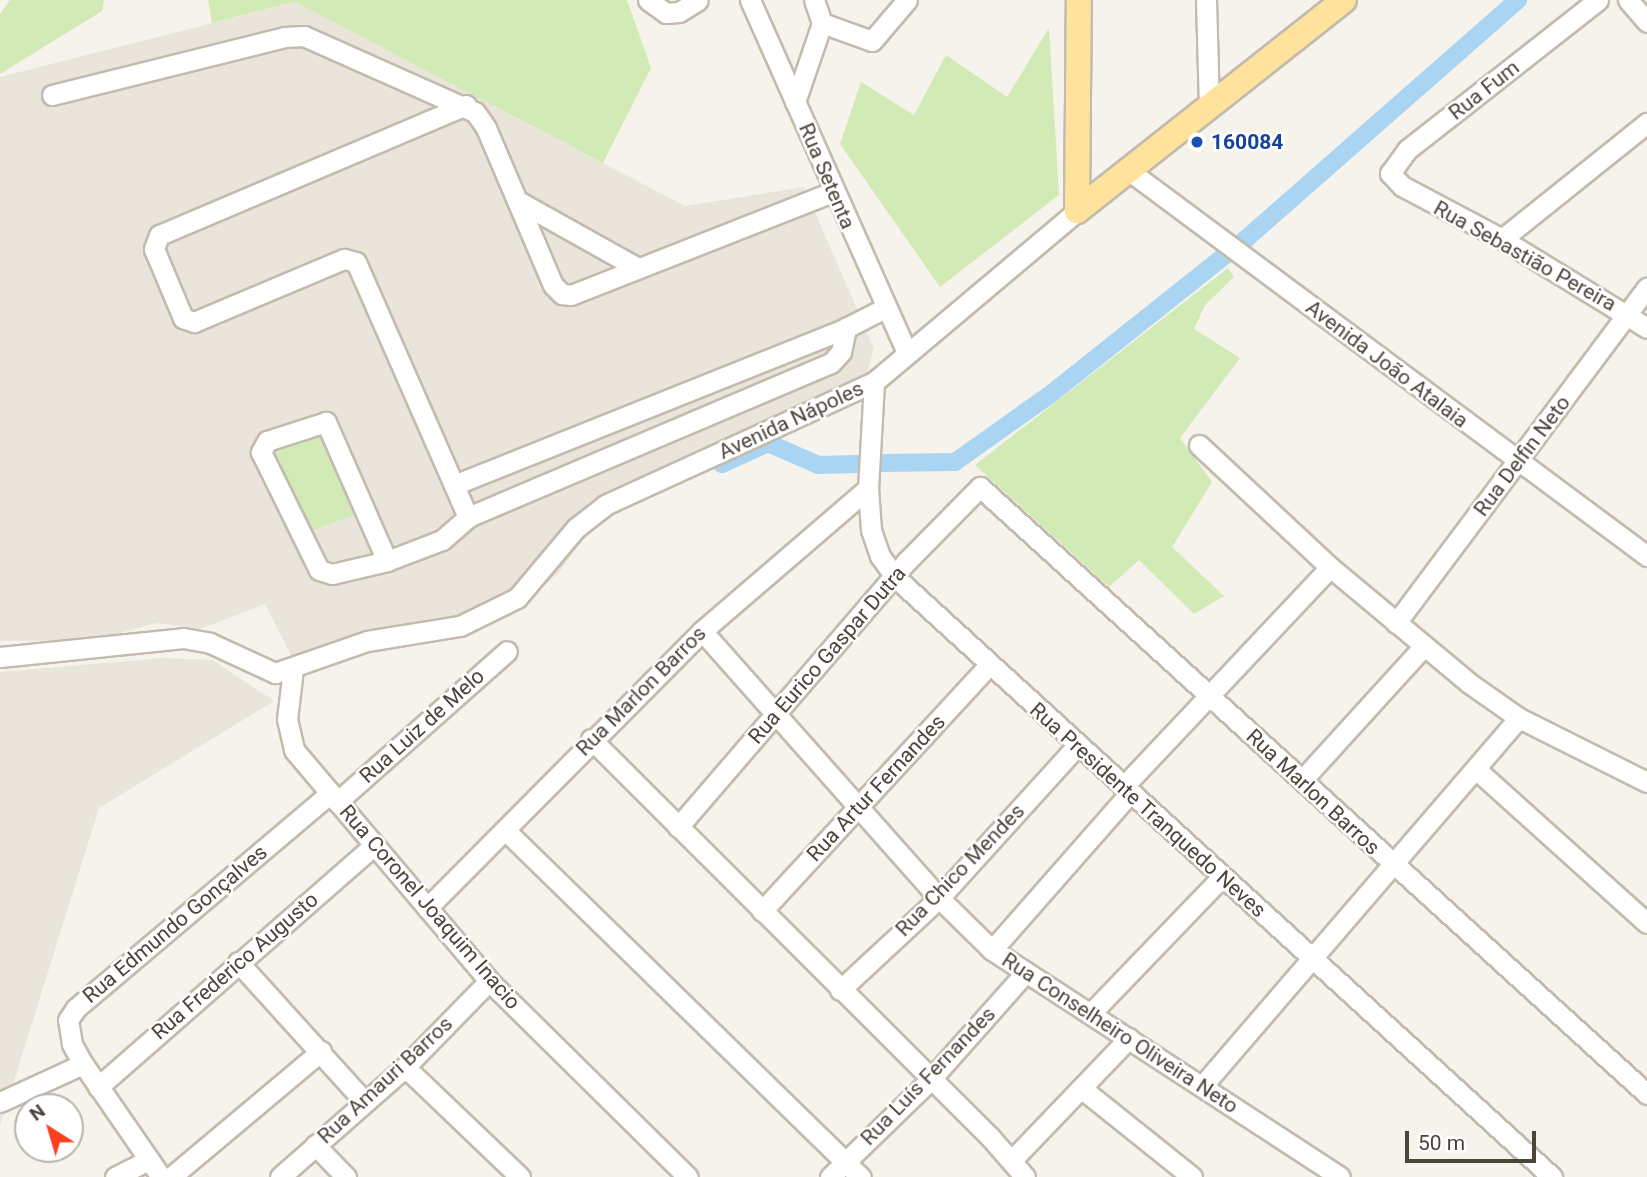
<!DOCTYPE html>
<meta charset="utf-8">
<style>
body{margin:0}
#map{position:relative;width:1647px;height:1177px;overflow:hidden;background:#f6f3ec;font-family:Roboto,sans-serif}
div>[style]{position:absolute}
.residential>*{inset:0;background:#eae5da}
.green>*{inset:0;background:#d2eab5}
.canal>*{height:18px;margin:-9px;padding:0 9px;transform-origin:9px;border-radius:9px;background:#a9d4f2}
.roads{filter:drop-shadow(2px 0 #c2bbae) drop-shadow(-2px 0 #c2bbae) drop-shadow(0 2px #c2bbae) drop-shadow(0 -2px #c2bbae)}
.minor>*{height:19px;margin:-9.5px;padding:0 9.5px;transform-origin:9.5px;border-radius:9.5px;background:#fff}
.major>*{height:24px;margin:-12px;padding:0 12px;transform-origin:12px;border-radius:12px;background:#ffe39c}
.dots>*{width:19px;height:19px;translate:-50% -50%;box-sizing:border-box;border:4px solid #fff;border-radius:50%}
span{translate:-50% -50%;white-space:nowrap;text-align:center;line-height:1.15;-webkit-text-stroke:5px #fff;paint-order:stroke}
.street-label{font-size:21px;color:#4b4439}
.transit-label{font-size:21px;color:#164399;font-weight:700}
.left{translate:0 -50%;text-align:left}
.north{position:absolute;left:14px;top:1093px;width:70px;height:70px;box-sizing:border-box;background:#fff;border:2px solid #b7b4b0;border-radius:50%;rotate:323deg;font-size:19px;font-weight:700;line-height:28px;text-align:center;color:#4b4439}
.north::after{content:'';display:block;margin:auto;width:24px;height:32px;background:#fc3f1d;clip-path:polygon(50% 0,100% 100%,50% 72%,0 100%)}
.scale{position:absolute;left:1405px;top:1131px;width:131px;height:32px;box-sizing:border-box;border:4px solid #4b4439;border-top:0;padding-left:9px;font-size:21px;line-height:24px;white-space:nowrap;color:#4b4439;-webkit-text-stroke:5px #fff;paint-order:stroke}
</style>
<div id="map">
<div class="residential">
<i style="clip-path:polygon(295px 2px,685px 206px,804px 187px,874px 348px,866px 377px,636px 492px,596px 522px,557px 575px,520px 604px,293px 659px,265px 604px,200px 629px,157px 623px,93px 640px,0 641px,0 77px)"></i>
<i style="clip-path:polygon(163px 658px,213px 660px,274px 701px,99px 808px,0 1126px,0 672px)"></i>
</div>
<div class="green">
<i style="clip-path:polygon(10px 0,104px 0,102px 11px,0 74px,0 14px)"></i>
<i style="clip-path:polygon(208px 0,627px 0,651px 68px,603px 163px,295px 2px,212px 23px)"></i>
<i style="clip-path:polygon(1049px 28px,1059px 195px,940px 287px,840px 144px,861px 82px,914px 115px,946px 55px,1007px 97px)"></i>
<i style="clip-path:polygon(1228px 268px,1234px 277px,1205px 305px,1194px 329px,1240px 358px,1180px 438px,1212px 482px,1172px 547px,1224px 596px,1194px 614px,1139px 560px,1109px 587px,975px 465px)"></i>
<i style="clip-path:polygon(319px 435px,356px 514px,309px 532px,270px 454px)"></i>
</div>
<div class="canal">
<i style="left:881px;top:463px;width:74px;rotate:-0.8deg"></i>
<i style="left:955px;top:462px;width:119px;rotate:-35.4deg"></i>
<i style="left:1052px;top:393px;width:249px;rotate:-38.5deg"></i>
<i style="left:1247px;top:238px;width:361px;rotate:-41.3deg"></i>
<i style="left:722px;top:464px;width:51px;rotate:-24.5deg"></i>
<i style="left:768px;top:443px;width:55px;rotate:23.7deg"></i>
<i style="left:818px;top:465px;width:40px;rotate:-1.4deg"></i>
</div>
<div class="roads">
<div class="minor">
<i style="left:648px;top:0;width:22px;rotate:36deg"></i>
<i style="left:666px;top:13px;width:13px;rotate:-4deg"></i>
<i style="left:679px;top:12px;width:22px;rotate:-32deg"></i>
<i style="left:750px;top:0;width:384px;rotate:66deg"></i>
<i style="left:1206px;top:0;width:107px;rotate:88.4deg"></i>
<i style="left:1598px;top:0;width:243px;rotate:141.9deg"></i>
<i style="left:1407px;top:150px;width:29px;rotate:126deg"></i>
<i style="left:1390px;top:173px;width:18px;rotate:47deg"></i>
<i style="left:1402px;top:186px;width:113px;rotate:27.9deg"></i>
<i style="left:1502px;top:239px;width:170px;rotate:31.5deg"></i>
<i style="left:1628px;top:0;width:29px;rotate:49deg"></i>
<i style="left:822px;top:23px;width:53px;rotate:19.8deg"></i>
<i style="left:872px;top:41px;width:54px;rotate:-49.5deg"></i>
<i style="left:52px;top:95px;width:239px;rotate:-14deg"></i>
<i style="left:284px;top:37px;width:20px;rotate:-3deg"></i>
<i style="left:304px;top:36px;width:187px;rotate:24deg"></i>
<i style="left:475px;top:112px;width:19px;rotate:55deg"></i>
<i style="left:486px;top:128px;width:171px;rotate:66.9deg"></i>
<i style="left:553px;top:285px;width:13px;rotate:45deg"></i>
<i style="left:562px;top:294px;width:9px;rotate:6deg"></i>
<i style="left:571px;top:295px;width:282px;rotate:-21.5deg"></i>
<i style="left:795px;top:102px;width:83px;rotate:-71.1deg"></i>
<i style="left:822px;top:23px;width:24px;rotate:-109deg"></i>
<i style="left:466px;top:105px;width:333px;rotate:157deg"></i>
<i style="left:159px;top:235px;width:15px;rotate:110deg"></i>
<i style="left:154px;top:249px;width:75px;rotate:67.2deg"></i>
<i style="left:183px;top:318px;width:12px;rotate:20deg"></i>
<i style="left:194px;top:322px;width:163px;rotate:-22.8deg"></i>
<i style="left:344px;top:259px;width:12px;rotate:14deg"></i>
<i style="left:356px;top:262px;width:279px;rotate:66.3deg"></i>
<i style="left:1128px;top:170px;width:647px;rotate:36.64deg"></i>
<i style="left:518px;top:201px;width:137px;rotate:29.2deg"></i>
<i style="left:1502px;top:239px;width:186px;rotate:-38.7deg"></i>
<i style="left:874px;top:382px;width:106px;rotate:93.2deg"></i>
<i style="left:868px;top:488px;width:42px;rotate:85.9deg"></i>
<i style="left:871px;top:530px;width:28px;rotate:71deg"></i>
<i style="left:880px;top:556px;width:26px;rotate:54deg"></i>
<i style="left:895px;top:577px;width:890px;rotate:42.4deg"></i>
<i style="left:1199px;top:445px;width:179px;rotate:43deg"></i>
<i style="left:1330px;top:567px;width:181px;rotate:39.8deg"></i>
<i style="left:1469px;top:683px;width:61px;rotate:35deg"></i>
<i style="left:1519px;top:718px;width:143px;rotate:26.6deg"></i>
<i style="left:454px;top:485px;width:422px;rotate:-21.8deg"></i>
<i style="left:846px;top:328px;width:44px;rotate:-27.1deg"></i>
<i style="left:387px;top:561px;width:152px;rotate:-113.7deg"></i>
<i style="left:326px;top:422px;width:62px;rotate:162.1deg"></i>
<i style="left:267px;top:441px;width:13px;rotate:119deg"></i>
<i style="left:261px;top:452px;width:131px;rotate:63.8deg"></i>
<i style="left:319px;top:570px;width:14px;rotate:17deg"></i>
<i style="left:332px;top:574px;width:57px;rotate:-13.3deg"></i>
<i style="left:387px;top:561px;width:59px;rotate:-20.9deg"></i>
<i style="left:442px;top:540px;width:35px;rotate:-41deg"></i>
<i style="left:468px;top:517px;width:394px;rotate:-23deg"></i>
<i style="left:831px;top:363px;width:15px;rotate:-48deg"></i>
<i style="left:841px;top:352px;width:25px;rotate:-78deg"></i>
<i style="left:1396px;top:623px;width:419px;rotate:-53.2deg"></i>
<i style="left:702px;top:631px;width:357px;rotate:48.4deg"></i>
<i style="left:939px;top:898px;width:74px;rotate:44.5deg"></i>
<i style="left:992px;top:950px;width:415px;rotate:33.1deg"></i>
<i style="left:0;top:657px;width:184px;rotate:-5.9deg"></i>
<i style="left:183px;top:638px;width:27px;rotate:10deg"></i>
<i style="left:210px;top:643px;width:72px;rotate:24.8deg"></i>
<i style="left:275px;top:673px;width:97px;rotate:-19.2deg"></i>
<i style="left:367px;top:641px;width:94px;rotate:-9.2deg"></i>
<i style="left:460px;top:626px;width:64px;rotate:-26.2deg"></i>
<i style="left:517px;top:598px;width:92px;rotate:-49.9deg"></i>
<i style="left:576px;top:528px;width:37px;rotate:-38deg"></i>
<i style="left:605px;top:505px;width:296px;rotate:-24.6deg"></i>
<i style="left:874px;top:382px;width:265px;rotate:-40.1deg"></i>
<i style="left:293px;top:669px;width:50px;rotate:96.8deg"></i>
<i style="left:287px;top:719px;width:32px;rotate:77deg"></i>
<i style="left:294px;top:750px;width:302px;rotate:49.8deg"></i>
<i style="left:489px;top:981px;width:279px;rotate:44.6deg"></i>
<i style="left:591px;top:739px;width:564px;rotate:44.93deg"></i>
<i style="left:990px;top:1137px;width:53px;rotate:48.8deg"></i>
<i style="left:1478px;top:771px;width:227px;rotate:42deg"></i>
<i style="left:1302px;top:780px;width:180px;rotate:-47.7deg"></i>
<i style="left:1123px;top:787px;width:302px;rotate:-46.7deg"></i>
<i style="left:337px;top:802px;width:227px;rotate:-41.6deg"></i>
<i style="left:678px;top:827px;width:351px;rotate:-49.3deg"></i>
<i style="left:907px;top:561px;width:104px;rotate:-45.4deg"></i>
<i style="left:980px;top:487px;width:902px;rotate:42.3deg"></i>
<i style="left:505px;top:830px;width:497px;rotate:44.3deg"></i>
<i style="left:427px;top:908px;width:390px;rotate:-45.2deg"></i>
<i style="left:702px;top:631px;width:219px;rotate:-40.7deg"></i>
<i style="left:762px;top:911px;width:336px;rotate:-47.3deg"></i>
<i style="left:992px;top:950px;width:209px;rotate:-48.7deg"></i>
<i style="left:238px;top:962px;width:189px;rotate:47.8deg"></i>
<i style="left:840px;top:990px;width:135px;rotate:-42.9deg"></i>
<i style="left:939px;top:898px;width:205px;rotate:-47.8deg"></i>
<i style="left:1091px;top:1013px;width:189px;rotate:-46.1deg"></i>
<i style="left:405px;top:1067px;width:159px;rotate:43.7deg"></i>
<i style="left:1203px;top:1085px;width:484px;rotate:-49.3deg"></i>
<i style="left:98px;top:1087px;width:366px;rotate:-41.2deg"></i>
<i style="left:1081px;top:1088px;width:142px;rotate:38.7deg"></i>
<i style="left:0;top:1102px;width:91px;rotate:-24.6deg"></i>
<i style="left:315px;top:1145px;width:45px;rotate:45.9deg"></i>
<i style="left:1012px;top:1160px;width:169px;rotate:-46.2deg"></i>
<i style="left:115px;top:1177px;width:38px;rotate:-27deg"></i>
<i style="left:161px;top:1177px;width:137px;rotate:-124.6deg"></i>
<i style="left:83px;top:1064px;width:23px;rotate:-119deg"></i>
<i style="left:72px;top:1044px;width:24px;rotate:-99deg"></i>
<i style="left:68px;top:1020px;width:14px;rotate:-56deg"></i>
<i style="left:76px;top:1008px;width:333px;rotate:-40.2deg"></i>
<i style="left:171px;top:1177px;width:196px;rotate:-40deg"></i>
<i style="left:280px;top:1177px;width:167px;rotate:-41.3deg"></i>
<i style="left:405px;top:1067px;width:120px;rotate:-45.7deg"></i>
<i style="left:830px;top:1177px;width:139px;rotate:-44.1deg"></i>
<i style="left:930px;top:1080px;width:142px;rotate:-48.4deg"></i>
</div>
<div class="major">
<i style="left:1077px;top:211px;width:340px;rotate:-38.3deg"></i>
<i style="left:1077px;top:211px;width:211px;rotate:-89.5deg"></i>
</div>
</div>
<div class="dots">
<i style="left:1197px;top:142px;background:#1a4fb4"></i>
</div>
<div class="street-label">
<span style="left:1484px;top:90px;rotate:-38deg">Rua Fum</span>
<span style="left:827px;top:176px;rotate:67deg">Rua Setenta</span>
<span style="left:1525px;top:256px;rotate:29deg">Rua Sebastião Pereira</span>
<span style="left:1387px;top:364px;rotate:37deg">Avenida João Atalaia</span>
<span style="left:791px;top:420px;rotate:-25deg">Avenida Nápoles</span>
<span style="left:1522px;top:456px;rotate:-53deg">Rua Delfin Neto</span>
<span style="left:827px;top:655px;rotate:-49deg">Rua Eurico Gaspar Dutra</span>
<span style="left:641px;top:691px;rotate:-45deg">Rua Marlon Barros</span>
<span style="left:422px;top:726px;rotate:-42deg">Rua Luiz de Melo</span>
<span style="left:876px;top:788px;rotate:-47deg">Rua Artur Fernandes</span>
<span style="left:1313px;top:792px;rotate:43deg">Rua Marlon Barros</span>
<span style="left:1148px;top:810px;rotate:42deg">Rua Presidente Tranquedo Neves</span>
<span style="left:960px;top:870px;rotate:-46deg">Rua Chico Mendes</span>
<span style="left:430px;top:907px;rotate:49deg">Rua Coronel Joaquim Inacio</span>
<span style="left:175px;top:924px;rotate:-40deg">Rua Edmundo Gonçalves</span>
<span style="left:235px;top:966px;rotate:-41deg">Rua Frederico Augusto</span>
<span style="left:1120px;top:1033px;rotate:33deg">Rua Conselheiro Oliveira Neto</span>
<span style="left:928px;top:1076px;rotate:-46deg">Rua Luís Fernandes</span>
<span style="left:385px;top:1080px;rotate:-43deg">Rua Amauri Barros</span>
</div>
<div class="transit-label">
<span class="left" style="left:1211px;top:142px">160084</span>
</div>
<div class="north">N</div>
<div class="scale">50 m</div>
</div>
